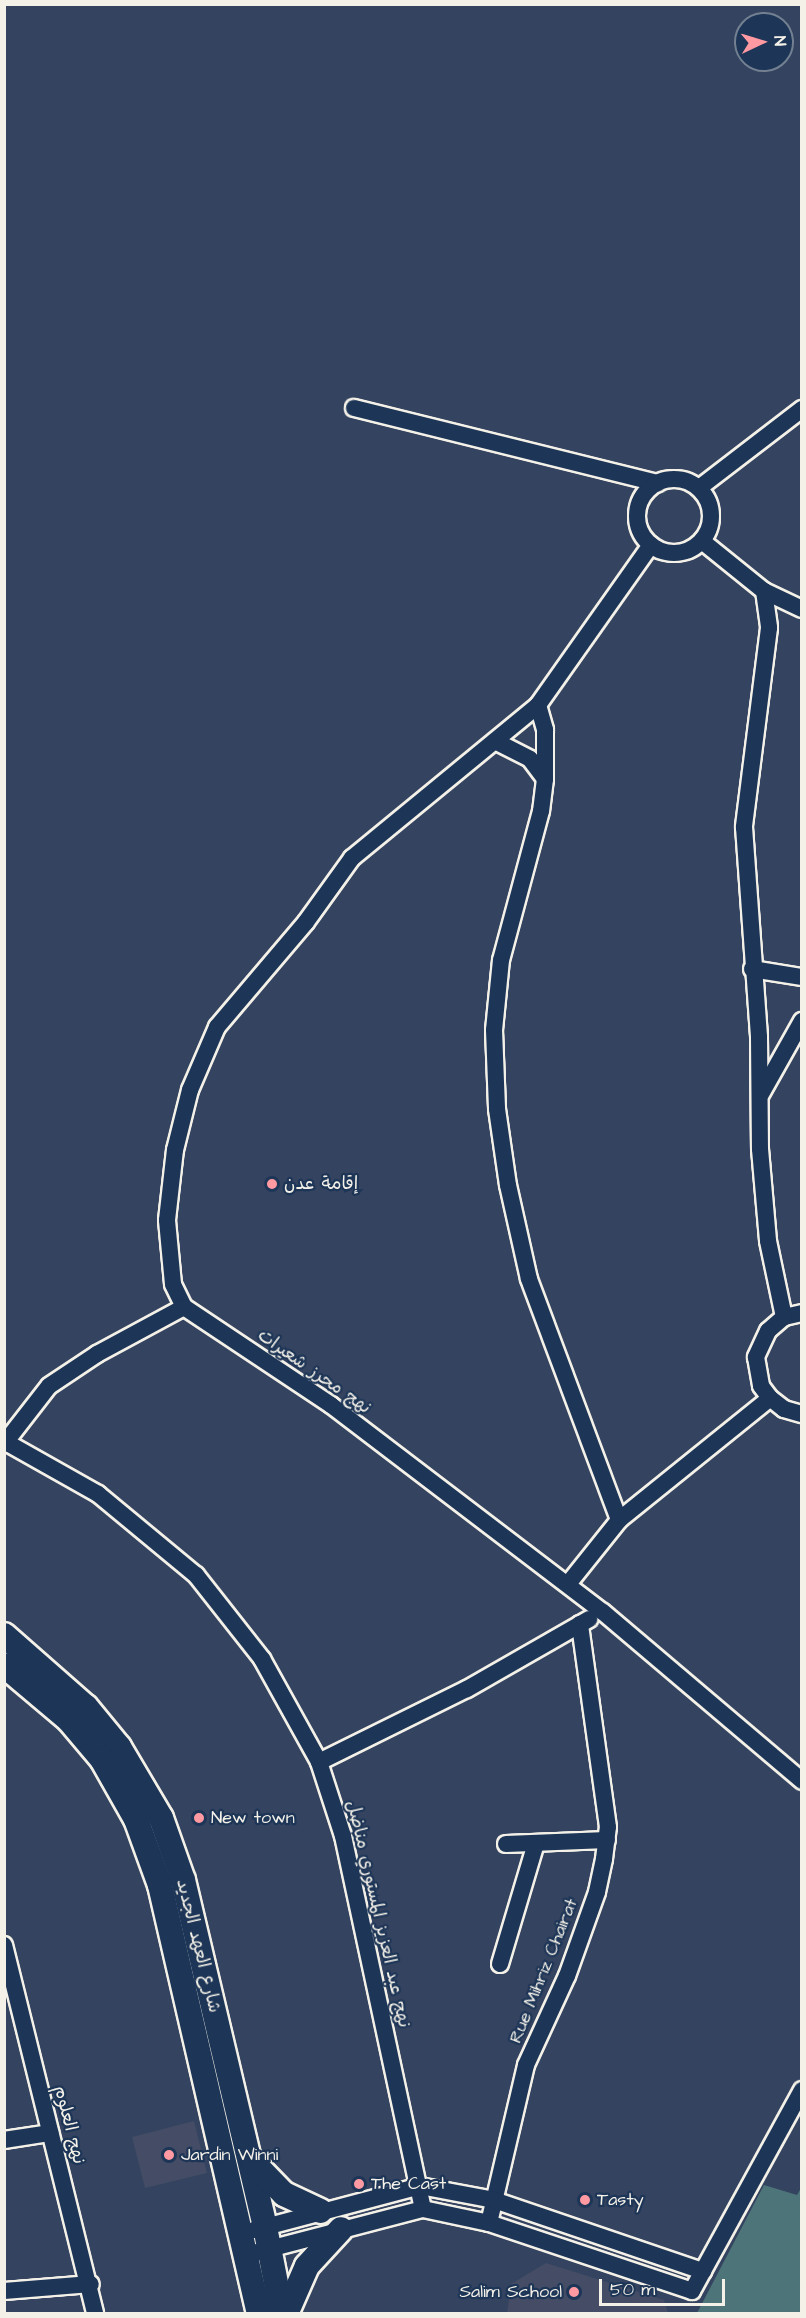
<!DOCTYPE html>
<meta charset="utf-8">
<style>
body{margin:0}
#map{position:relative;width:806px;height:2318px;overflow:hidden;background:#34435f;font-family:"Architects Daughter","Playpen Sans Arabic",sans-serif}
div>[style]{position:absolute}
.built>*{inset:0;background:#444d65}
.green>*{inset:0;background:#4c7479}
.roads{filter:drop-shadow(2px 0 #f4f1e8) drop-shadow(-2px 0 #f4f1e8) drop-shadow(0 2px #f4f1e8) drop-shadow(0 -2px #f4f1e8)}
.minor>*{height:16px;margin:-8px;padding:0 8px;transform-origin:8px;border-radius:8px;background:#1d3557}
.minor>.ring{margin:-8px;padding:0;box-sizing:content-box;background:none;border:16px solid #1d3557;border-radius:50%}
.secondary>*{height:24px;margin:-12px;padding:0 12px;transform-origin:12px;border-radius:12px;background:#1d3557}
.dots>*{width:16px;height:16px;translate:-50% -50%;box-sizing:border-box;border:3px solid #1d3557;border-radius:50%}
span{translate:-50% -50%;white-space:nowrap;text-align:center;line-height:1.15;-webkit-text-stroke:4.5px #1d3557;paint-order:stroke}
.poi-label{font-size:18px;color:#f4f1e8}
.left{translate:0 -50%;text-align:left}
.right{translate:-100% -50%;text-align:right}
.street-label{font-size:18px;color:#f4f1e8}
.frame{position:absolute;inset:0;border:6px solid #f4f1e8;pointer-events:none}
.north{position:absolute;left:734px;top:12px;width:60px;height:60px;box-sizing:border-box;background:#1d3557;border:2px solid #738091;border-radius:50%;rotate:86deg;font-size:16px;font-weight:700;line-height:24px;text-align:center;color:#f4f1e8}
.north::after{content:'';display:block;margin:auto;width:21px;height:27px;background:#ff9aa2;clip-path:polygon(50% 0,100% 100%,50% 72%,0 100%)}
.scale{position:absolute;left:599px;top:2279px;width:126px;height:27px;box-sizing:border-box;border:3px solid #f4f1e8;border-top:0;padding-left:8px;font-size:18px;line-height:21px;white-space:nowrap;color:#f4f1e8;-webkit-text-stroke:4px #1d3557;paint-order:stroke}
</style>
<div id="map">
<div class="built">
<i style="clip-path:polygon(194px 2121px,207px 2173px,145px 2188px,132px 2137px)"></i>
<i style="clip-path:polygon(546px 2263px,664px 2300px,668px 2313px,507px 2313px,511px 2284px)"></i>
</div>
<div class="green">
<i style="clip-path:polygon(764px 2185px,797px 2195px,801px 2188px,801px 2313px,697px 2313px)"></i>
</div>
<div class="roads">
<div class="minor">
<i style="left:354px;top:408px;width:313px;rotate:13.9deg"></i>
<i class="ring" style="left:637px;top:479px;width:58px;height:58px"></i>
<i style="left:699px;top:488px;width:130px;rotate:-37.5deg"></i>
<i style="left:702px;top:541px;width:80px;rotate:38.9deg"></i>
<i style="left:764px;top:591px;width:42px;rotate:25.3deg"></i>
<i style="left:764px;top:591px;width:37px;rotate:82deg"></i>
<i style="left:769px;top:628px;width:201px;rotate:97.2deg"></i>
<i style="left:744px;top:827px;width:211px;rotate:85.9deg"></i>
<i style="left:759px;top:1037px;width:112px;rotate:89.5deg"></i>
<i style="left:760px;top:1149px;width:92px;rotate:85deg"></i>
<i style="left:768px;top:1241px;width:78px;rotate:78.1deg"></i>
<i style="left:538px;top:705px;width:26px;rotate:74deg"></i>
<i style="left:545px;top:730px;width:49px;rotate:90deg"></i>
<i style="left:545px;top:779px;width:32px;rotate:97deg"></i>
<i style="left:541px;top:811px;width:154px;rotate:105deg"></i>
<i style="left:501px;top:960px;width:70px;rotate:95.7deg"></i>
<i style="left:494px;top:1030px;width:79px;rotate:87.8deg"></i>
<i style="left:497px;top:1109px;width:77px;rotate:81.8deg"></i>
<i style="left:508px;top:1185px;width:96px;rotate:77.4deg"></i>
<i style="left:529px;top:1279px;width:257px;rotate:69.5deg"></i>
<i style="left:495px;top:741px;width:39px;rotate:27deg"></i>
<i style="left:530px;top:759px;width:25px;rotate:53deg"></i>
<i style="left:752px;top:969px;width:51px;rotate:9.1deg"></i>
<i style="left:761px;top:1094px;width:84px;rotate:-60.7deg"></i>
<i style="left:184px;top:1307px;width:25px;rotate:-116deg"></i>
<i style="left:173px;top:1284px;width:64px;rotate:-95.4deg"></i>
<i style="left:167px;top:1220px;width:70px;rotate:-83.5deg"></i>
<i style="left:175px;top:1150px;width:62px;rotate:-76deg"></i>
<i style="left:190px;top:1090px;width:69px;rotate:-66.8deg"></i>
<i style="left:217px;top:1027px;width:138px;rotate:-49.7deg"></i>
<i style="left:306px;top:922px;width:79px;rotate:-54.3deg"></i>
<i style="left:352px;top:858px;width:241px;rotate:-39.4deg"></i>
<i style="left:538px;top:705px;width:196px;rotate:-54.8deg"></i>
<i style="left:802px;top:1313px;width:18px;rotate:167deg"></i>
<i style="left:784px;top:1317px;width:21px;rotate:139deg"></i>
<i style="left:768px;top:1331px;width:29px;rotate:115deg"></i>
<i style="left:756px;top:1357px;width:29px;rotate:80deg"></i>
<i style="left:761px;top:1386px;width:15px;rotate:53deg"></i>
<i style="left:770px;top:1398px;width:18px;rotate:38deg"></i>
<i style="left:784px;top:1409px;width:19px;rotate:16deg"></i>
<i style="left:4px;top:1441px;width:108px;rotate:29.4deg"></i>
<i style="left:98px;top:1494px;width:127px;rotate:39.6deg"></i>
<i style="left:196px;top:1575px;width:107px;rotate:51.8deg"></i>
<i style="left:262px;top:1659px;width:118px;rotate:61deg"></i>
<i style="left:319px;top:1762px;width:78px;rotate:72deg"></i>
<i style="left:343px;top:1836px;width:381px;rotate:77.9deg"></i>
<i style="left:4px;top:1444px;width:73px;rotate:-52.2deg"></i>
<i style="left:49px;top:1386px;width:58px;rotate:-33.7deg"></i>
<i style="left:97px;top:1354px;width:99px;rotate:-28.4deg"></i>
<i style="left:184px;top:1307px;width:177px;rotate:33.7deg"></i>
<i style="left:331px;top:1405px;width:342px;rotate:37.3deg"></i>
<i style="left:603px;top:1612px;width:261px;rotate:40.3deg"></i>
<i style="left:568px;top:1584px;width:82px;rotate:-51.4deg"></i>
<i style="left:619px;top:1520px;width:194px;rotate:-38.9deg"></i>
<i style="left:319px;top:1762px;width:165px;rotate:-26.3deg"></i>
<i style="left:467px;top:1689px;width:141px;rotate:-29.8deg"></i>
<i style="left:506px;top:1844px;width:101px;rotate:-2.3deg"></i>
<i style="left:4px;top:1945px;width:380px;rotate:76.1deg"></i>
<i style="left:500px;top:1964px;width:126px;rotate:-73.4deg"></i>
<i style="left:4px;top:2140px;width:47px;rotate:-8.7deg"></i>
<i style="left:489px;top:2223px;width:162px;rotate:-76.8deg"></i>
<i style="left:526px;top:2065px;width:98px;rotate:-65.3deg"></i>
<i style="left:567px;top:1976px;width:89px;rotate:-70.3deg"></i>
<i style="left:597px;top:1892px;width:34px;rotate:-78deg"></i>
<i style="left:604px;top:1859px;width:32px;rotate:-83deg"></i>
<i style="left:608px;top:1827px;width:205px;rotate:-97.9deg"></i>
<i style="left:254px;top:2230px;width:172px;rotate:-14.8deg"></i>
<i style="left:420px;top:2186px;width:75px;rotate:10.7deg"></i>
<i style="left:494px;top:2200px;width:221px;rotate:18.8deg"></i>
<i style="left:246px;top:2255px;width:183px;rotate:-14.6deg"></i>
<i style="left:423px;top:2209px;width:67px;rotate:12deg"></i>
<i style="left:489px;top:2223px;width:214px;rotate:18.5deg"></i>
<i style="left:692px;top:2291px;width:229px;rotate:-61.3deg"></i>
<i style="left:4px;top:2291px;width:87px;rotate:-4.6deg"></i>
</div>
<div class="secondary">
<i style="left:4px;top:1635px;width:109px;rotate:41.3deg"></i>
<i style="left:86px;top:1707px;width:52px;rotate:50.5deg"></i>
<i style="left:119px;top:1747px;width:82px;rotate:59.4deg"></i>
<i style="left:161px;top:1818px;width:66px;rotate:70.5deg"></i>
<i style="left:183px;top:1880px;width:357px;rotate:76.7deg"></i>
<i style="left:265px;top:2227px;width:89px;rotate:78.9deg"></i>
<i style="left:4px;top:1665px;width:85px;rotate:40.2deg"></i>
<i style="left:69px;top:1720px;width:51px;rotate:49.8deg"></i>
<i style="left:102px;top:1759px;width:69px;rotate:60.5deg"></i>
<i style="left:136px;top:1819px;width:70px;rotate:70deg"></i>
<i style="left:160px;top:1885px;width:440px;rotate:77deg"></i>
<i style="left:251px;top:2160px;width:47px;rotate:45.9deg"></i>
<i style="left:284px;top:2194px;width:40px;rotate:25deg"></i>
<i style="left:286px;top:2314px;width:52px;rotate:-66.4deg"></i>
<i style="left:307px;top:2266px;width:50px;rotate:-47.4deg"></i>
</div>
</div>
<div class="dots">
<i style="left:272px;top:1184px;background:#ff9aa2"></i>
<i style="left:199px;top:1818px;background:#ff9aa2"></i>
<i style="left:169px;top:2155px;background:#ff9aa2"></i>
<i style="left:359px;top:2184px;background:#ff9aa2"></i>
<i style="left:585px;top:2200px;background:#ff9aa2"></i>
<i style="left:574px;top:2292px;background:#ff9aa2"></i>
</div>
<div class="poi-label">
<span class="left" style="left:284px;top:1184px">إقامة عدن</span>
<span class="left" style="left:211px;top:1818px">New town</span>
<span class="left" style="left:181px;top:2155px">Jardin Winni</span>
<span class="left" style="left:371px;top:2184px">The Cast</span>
<span class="left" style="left:597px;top:2200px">Tasty</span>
<span class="right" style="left:562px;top:2292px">Salim School</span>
</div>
<div class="street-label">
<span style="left:314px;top:1372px;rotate:35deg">نهج محرز شعيرات</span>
<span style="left:378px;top:1914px;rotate:77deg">نهج عبد العزيز المستوري مناضل</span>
<span style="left:198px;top:1946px;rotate:76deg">شارع العهد الجديد</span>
<span style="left:544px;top:1971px;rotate:-68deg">Rue Mihriz Chairat</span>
<span style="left:69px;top:2125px;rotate:76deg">نهج العلوم</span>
</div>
<div class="frame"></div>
<div class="north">N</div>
<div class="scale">50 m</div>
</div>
